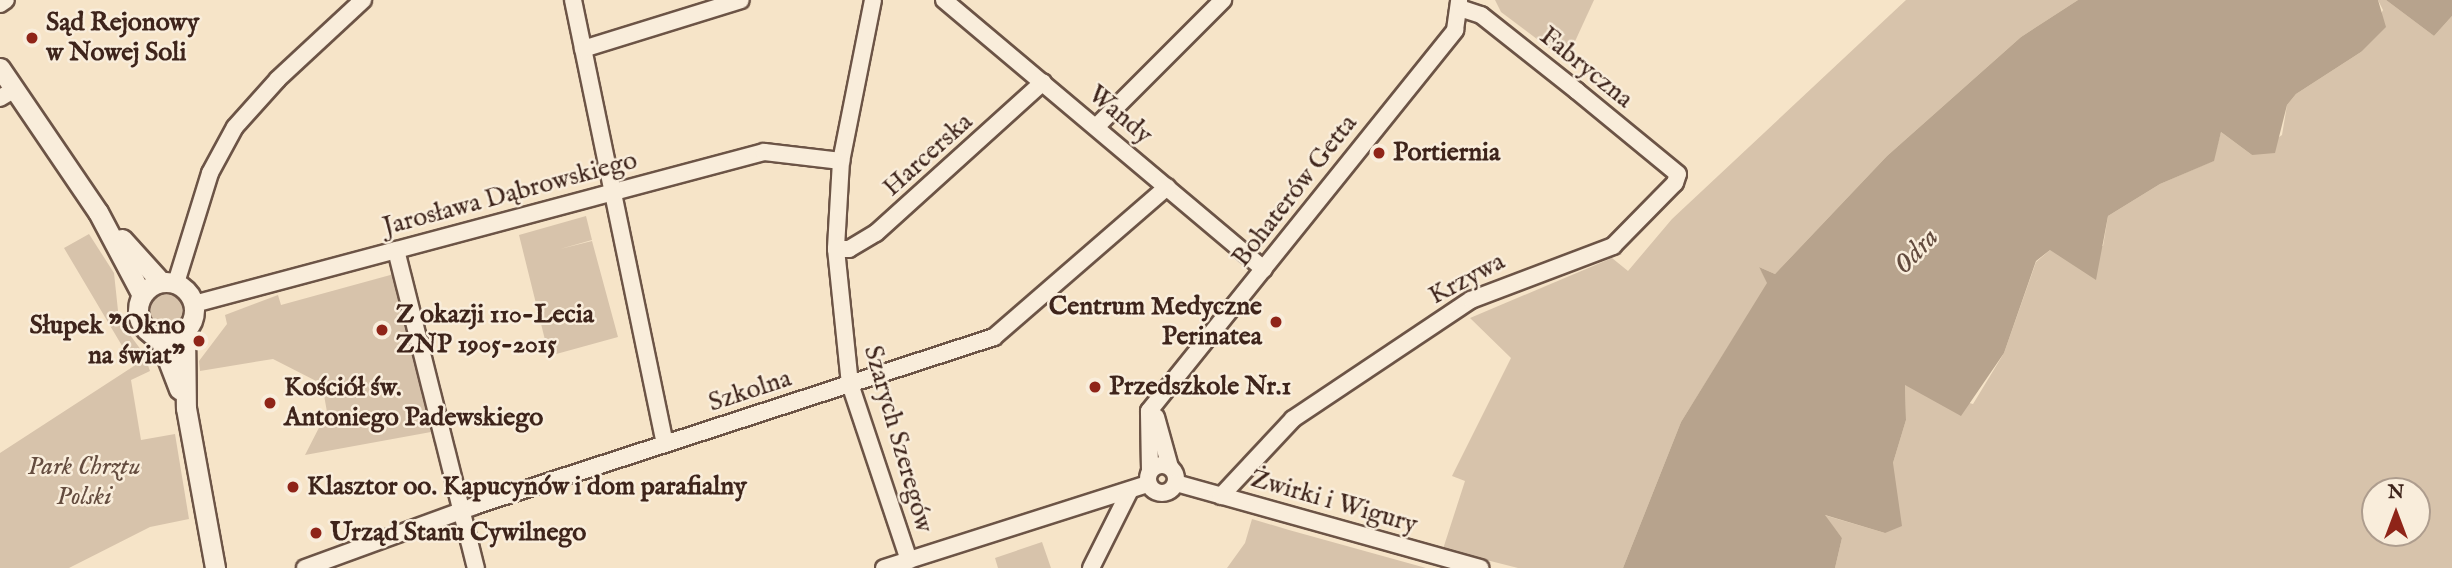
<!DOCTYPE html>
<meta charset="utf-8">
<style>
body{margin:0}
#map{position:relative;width:2452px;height:568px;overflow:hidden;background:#f6e4c8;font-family:"IM FELL English",serif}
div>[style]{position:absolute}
.green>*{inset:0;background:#d7c3ab}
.round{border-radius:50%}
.water>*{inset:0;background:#b7a38d}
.roads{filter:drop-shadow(2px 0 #6c5446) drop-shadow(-2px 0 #6c5446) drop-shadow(0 2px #6c5446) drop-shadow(0 -2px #6c5446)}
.minor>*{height:16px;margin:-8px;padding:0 8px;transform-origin:8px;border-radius:8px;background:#f9eddb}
.minor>.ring{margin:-8px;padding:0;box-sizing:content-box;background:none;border:16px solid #f9eddb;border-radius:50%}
.tertiary>*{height:19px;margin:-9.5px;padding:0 9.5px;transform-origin:9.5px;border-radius:9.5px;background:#f9eddb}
.tertiary>.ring{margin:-9.5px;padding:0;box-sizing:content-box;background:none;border:19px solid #f9eddb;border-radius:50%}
.dots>*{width:19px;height:19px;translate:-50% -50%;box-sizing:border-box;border:4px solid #f9eddb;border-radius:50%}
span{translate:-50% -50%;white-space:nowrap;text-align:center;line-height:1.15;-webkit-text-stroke:5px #f9eddb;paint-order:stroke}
.poi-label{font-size:26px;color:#3e241b;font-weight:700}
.left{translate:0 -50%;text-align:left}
.right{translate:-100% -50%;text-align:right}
.street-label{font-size:26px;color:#3e241b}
.park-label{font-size:26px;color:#644c3f;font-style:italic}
.water-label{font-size:28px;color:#624a3d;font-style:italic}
.north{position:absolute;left:2361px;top:477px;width:70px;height:70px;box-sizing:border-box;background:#f9eddb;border:2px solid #ae9d8e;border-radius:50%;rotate:0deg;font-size:19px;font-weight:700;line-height:28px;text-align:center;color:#3e241b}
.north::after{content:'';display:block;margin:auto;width:24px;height:32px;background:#8f2418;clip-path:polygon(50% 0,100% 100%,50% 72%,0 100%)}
</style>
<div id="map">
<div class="green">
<i style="clip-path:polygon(1495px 0,1594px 0,1566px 61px,1501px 12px)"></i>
<i style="clip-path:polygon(1906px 0,2078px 0,2021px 37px,1887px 156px,1775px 274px,1759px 267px,1768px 283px,1681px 422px,1623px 568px,1518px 568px,1443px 549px,1465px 481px,1452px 476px,1511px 358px,1470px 318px,1612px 258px,1628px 271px,1672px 219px)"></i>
<i style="clip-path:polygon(evenodd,2378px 0,2386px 0,2434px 36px,2452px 16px,2452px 568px,1835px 568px,1842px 538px,1824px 515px,1885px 533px,1893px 463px,1906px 420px,1905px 385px,1973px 404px,2004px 353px,2036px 262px,2050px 250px,2103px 246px,2108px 216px,2160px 184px,2213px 161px,2221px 132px,2252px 155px,2282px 135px,2287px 105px,2296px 94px,2361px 52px,2383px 10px,2378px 0,2375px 491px,2417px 491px,2417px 533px,2375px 533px,2375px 491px)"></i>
<i style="clip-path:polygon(586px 216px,592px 240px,560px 249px,592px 241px,618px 337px,549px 356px,519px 235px)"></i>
<i style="clip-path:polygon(89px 234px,114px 273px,119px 320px,144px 354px,150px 371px,131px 380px,141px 440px,175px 434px,189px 519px,150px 527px,69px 568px,0 568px,0 453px,134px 366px,64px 248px)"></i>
<i style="clip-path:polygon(394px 274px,431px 432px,305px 455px,327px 412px,322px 384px,273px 359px,200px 371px,199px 361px,227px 324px,225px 315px,278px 295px,281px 305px)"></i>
<i class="round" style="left:147px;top:291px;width:38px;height:38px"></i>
<i style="clip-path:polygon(1252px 519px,1289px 530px,1426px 568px,1227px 568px,1245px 543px)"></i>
<i style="clip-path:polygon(1042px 542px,1051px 568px,998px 568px,995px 558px)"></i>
</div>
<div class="water">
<i style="clip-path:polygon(2078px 0,2378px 0,2386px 27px,2361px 52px,2296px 94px,2287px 105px,2275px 153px,2252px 155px,2221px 132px,2214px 161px,2160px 184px,2108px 216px,2096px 280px,2050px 250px,2036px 261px,2004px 353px,1961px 416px,1905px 385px,1906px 420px,1893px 463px,1902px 526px,1885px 533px,1825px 515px,1842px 538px,1835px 568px,1623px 568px,1681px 422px,1767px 283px,1759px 267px,1775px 274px,1887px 156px,2021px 37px)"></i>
<i style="clip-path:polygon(2386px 0,2452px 0,2452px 16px,2434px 36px)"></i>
</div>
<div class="roads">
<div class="minor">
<i style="left:573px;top:0;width:452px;rotate:78.3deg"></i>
<i style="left:873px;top:0;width:164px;rotate:101.2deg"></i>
<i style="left:841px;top:161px;width:88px;rotate:93.3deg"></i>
<i style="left:836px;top:249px;width:136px;rotate:84.1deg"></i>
<i style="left:850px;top:384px;width:186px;rotate:71.5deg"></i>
<i style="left:944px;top:0;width:418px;rotate:40.1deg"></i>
<i style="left:0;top:4px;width:7px;rotate:-34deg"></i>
<i style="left:583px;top:49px;width:165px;rotate:-17.2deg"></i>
<i style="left:0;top:98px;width:17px;rotate:-31deg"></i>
<i style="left:1096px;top:127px;width:180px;rotate:-45deg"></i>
<i style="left:836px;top:249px;width:13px"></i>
<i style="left:849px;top:249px;width:31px;rotate:-31deg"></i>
<i style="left:876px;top:233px;width:225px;rotate:-42.1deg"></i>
<i style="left:396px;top:250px;width:328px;rotate:75.9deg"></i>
<i style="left:176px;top:283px;width:115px;rotate:-72.8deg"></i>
<i style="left:210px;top:173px;width:52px;rotate:-61.5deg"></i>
<i style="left:235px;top:127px;width:64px;rotate:-48.1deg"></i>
<i style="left:278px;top:79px;width:116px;rotate:-42.9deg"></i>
<i style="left:194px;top:304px;width:590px;rotate:-14.93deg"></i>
<i style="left:764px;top:152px;width:78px;rotate:6.7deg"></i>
<i style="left:1156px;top:417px;width:52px;rotate:74.4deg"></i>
<i class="ring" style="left:1148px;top:465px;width:12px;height:12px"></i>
<i style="left:1150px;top:471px;width:60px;rotate:-91deg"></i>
<i style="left:1149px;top:411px;width:489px;rotate:-51.2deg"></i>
<i style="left:1455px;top:30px;width:30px;rotate:-82deg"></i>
<i style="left:1176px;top:483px;width:316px;rotate:15.6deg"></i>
<i style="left:1221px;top:496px;width:105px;rotate:-46.9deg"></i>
<i style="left:1293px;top:419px;width:214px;rotate:-33.8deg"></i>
<i style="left:1471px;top:300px;width:152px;rotate:-20.8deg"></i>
<i style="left:1613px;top:246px;width:88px;rotate:-45.5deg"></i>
<i style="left:1675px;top:183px;width:9px;rotate:-72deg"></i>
<i style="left:1678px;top:174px;width:131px;rotate:-140.6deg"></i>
<i style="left:1577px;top:91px;width:122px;rotate:-141.6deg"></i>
<i style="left:1481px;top:15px;width:23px;rotate:-162deg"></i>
<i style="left:305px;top:568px;width:180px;rotate:-20.1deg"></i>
<i style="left:474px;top:506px;width:547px;rotate:-18deg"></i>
<i style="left:994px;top:337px;width:229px;rotate:-40.9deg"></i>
<i style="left:884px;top:568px;width:277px;rotate:-17.7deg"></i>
<i style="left:1091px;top:568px;width:87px;rotate:-63.4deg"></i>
</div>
<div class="tertiary">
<i style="left:0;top:68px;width:174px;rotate:55.8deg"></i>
<i style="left:98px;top:212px;width:94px;rotate:62.1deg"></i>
<i style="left:122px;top:239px;width:58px;rotate:47.8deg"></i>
<i class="ring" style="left:138px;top:282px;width:37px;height:37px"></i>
<i style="left:185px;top:331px;width:77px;rotate:89.3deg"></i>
<i style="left:186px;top:408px;width:163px;rotate:79.7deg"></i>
<i style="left:159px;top:337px;width:56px;rotate:69deg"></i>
</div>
</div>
<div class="dots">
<i style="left:32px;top:38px;background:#8f2418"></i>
<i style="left:1379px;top:153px;background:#8f2418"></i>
<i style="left:1276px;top:322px;background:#8f2418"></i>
<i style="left:382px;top:330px;background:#8f2418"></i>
<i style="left:199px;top:341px;background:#8f2418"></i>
<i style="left:1095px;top:387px;background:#8f2418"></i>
<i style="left:270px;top:403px;background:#8f2418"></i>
<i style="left:293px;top:487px;background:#8f2418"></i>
<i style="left:316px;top:533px;background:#8f2418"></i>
</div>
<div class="poi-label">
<span class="left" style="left:46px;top:38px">Sąd Rejonowy<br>w Nowej Soli</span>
<span class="left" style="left:1393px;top:153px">Portiernia</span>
<span class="right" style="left:1262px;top:322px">Centrum Medyczne<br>Perinatea</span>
<span class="left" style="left:396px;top:330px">Z okazji 110-Lecia<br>ZNP 1905-2015</span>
<span class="right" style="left:185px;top:341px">Słupek "Okno<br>na świat"</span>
<span class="left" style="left:1109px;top:387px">Przedszkole Nr.1</span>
<span class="left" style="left:284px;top:403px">Kościół św.<br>Antoniego Padewskiego</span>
<span class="left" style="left:307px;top:487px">Klasztor oo. Kapucynów i dom parafialny</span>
<span class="left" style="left:330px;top:533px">Urząd Stanu Cywilnego</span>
</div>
<div class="street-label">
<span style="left:1586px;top:68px;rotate:39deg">Fabryczna</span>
<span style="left:1120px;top:115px;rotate:40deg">Wandy</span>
<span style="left:928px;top:155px;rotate:-42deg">Harcerska</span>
<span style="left:1295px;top:191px;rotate:-52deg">Bohaterów Getta</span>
<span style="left:510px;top:194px;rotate:-15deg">Jarosława Dąbrowskiego</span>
<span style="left:1467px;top:279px;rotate:-28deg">Krzywa</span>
<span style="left:750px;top:391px;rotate:-18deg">Szkolna</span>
<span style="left:898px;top:439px;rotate:74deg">Szarych Szeregów</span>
<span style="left:1334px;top:502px;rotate:16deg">Żwirki i Wigury</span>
</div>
<div class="park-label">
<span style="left:84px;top:482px">Park Chrztu<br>Polski</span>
</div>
<div class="water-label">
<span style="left:1917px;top:252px;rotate:-47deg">Odra</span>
</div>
<div class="north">N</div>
</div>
